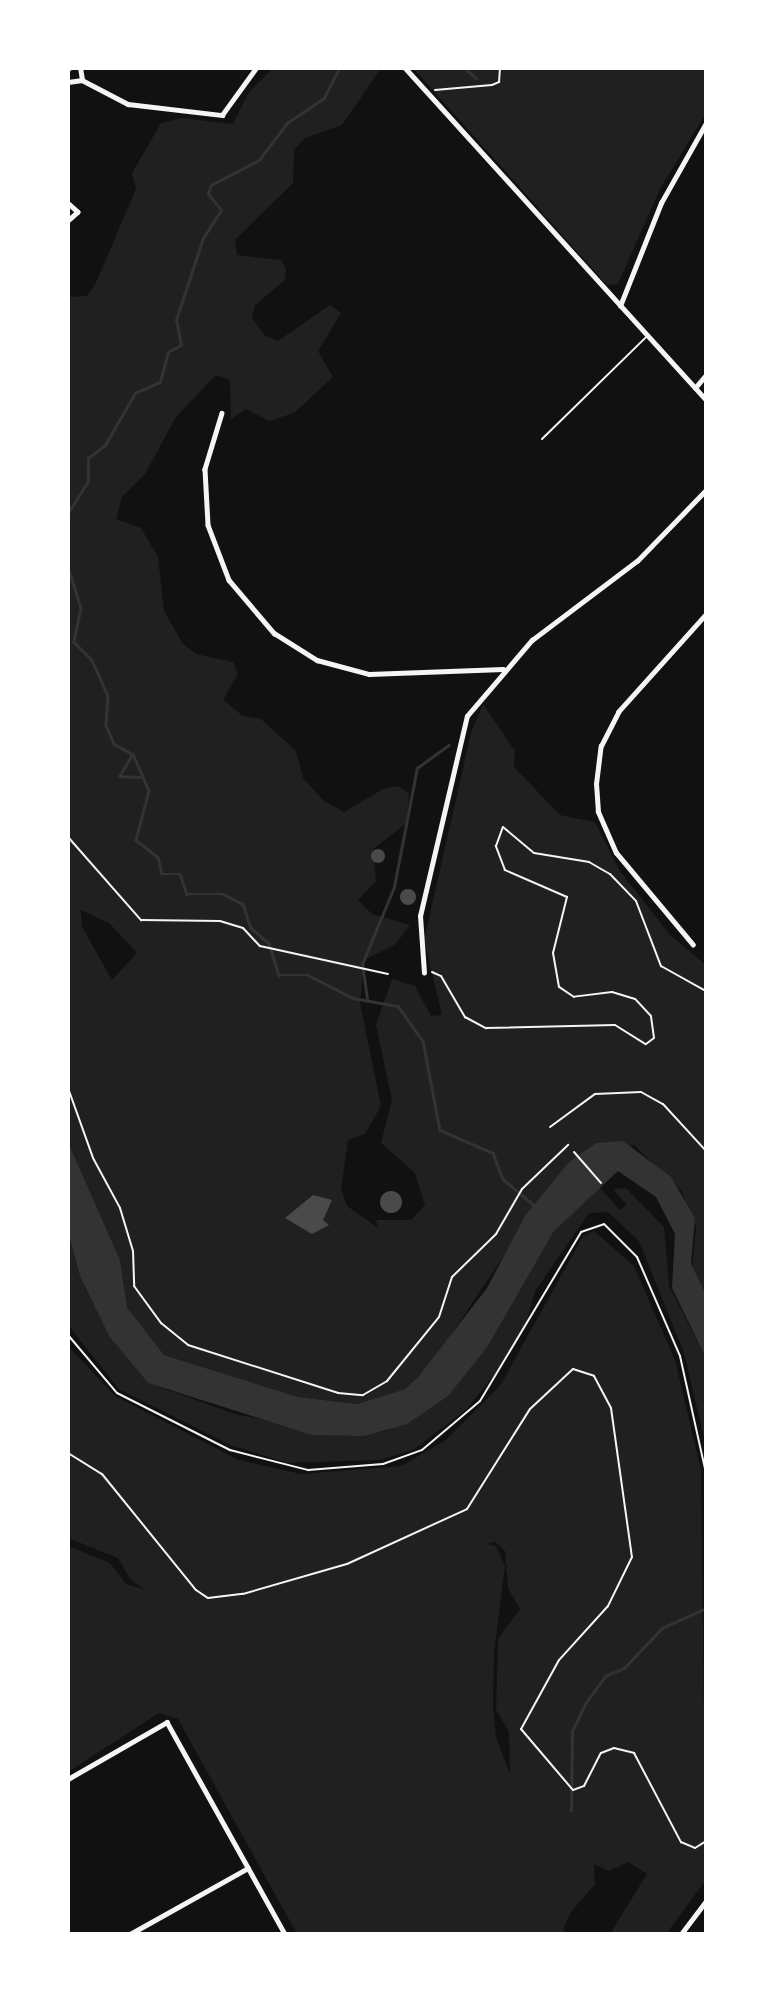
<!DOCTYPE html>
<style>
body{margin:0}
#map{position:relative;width:774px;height:2002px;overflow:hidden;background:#111;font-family:"Libre Baskerville",serif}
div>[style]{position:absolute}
.green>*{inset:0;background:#202020}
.water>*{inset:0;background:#333}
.stream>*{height:2.5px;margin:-1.25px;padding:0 1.25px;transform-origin:1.25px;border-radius:1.25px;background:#333}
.building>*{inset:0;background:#4a4a4a}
.round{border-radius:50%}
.path>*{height:2px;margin:-1px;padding:0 1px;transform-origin:1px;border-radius:1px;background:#f5f5f5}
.service>*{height:2px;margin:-1px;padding:0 1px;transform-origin:1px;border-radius:1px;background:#f5f5f5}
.minor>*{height:4.5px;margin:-2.25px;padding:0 2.25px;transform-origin:2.25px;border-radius:2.25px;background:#f5f5f5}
.tertiary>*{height:5px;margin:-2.5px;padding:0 2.5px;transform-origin:2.5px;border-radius:2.5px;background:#f5f5f5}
span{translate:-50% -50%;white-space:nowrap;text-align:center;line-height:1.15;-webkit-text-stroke:7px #fff;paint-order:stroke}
.frame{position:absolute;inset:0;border:70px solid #fff;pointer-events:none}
</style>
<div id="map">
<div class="green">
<i style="clip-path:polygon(evenodd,273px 68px,381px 68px,342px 125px,305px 138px,294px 150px,293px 183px,235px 240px,237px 255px,281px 260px,286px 269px,285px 280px,255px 305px,252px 318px,264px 335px,278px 341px,330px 305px,341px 313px,318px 351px,333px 377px,294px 413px,269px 421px,246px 409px,231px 419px,230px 380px,216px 375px,176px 417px,145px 474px,122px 497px,116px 519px,141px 528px,158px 557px,164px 611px,183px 644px,196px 654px,233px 662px,238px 674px,223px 700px,243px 716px,261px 719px,296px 751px,303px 778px,324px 801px,344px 812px,383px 789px,398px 786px,409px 794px,407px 823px,373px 849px,376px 881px,358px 900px,372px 914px,410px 925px,395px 945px,364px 960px,360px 1003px,381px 1106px,365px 1134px,348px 1140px,341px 1189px,347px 1206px,378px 1228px,376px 1220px,411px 1220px,425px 1205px,415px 1173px,381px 1143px,392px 1100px,376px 1025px,392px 979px,415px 986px,431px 1016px,442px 1015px,424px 940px,471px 733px,483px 704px,515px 751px,514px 767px,560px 815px,595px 822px,620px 871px,670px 935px,706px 965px,706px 1295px,692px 1270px,696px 1226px,681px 1190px,634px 1145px,554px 1180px,433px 1362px,405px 1389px,357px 1404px,298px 1397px,164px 1355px,127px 1307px,120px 1260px,68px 1142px,68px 297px,87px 296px,95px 285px,136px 189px,132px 173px,161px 123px,181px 118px,233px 124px,249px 92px,273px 68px,81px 910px,109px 923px,137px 953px,112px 980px,82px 927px,81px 910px)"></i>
<i style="clip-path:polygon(413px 68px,706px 68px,706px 113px,660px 189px,618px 284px,607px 285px)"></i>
<i style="clip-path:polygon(598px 1186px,620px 1210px,627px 1205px,613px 1189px,626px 1188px,664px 1227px,669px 1286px,706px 1358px,706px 1446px,684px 1353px,639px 1241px,608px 1212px,589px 1213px,535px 1291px,527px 1321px,498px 1370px,467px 1409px,413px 1450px,380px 1460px,288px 1463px,230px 1445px,119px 1389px,68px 1325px,68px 1232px,80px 1276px,109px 1336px,148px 1383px,238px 1415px,365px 1436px,385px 1431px,434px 1406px,463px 1375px,488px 1346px,554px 1231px)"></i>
<i style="clip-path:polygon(evenodd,594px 1231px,634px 1266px,675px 1360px,701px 1470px,706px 1880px,666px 1934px,610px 1934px,647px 1874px,628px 1862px,609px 1871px,594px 1864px,595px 1884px,571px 1912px,563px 1929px,567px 1934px,297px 1934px,178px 1719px,159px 1713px,68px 1772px,68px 1546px,110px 1563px,126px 1584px,145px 1590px,130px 1579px,118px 1558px,68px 1538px,68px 1346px,115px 1396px,239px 1460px,301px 1474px,401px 1466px,446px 1440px,500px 1386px,583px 1236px,594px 1231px,495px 1542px,505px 1551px,508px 1588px,520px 1609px,498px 1639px,496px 1710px,509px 1732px,510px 1774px,496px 1737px,493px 1706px,494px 1653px,505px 1566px,496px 1546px,486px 1544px,495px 1542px)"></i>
</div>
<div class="water">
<i style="clip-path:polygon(623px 1141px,671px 1177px,695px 1218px,691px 1264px,706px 1295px,706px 1358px,672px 1288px,675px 1234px,656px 1197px,618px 1171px,554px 1231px,488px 1346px,448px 1396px,407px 1424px,365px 1436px,312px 1435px,148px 1383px,109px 1336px,80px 1276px,68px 1232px,68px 1142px,120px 1260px,127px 1307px,164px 1355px,298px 1397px,357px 1404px,405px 1389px,419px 1376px,487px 1288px,525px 1216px,568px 1163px,596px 1143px)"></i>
</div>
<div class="stream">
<i style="left:465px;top:68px;width:15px;rotate:42deg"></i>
<i style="left:68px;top:513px;width:38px;rotate:-58deg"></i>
<i style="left:88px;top:481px;width:23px;rotate:-90deg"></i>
<i style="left:88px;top:458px;width:21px;rotate:-37deg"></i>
<i style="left:105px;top:445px;width:60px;rotate:-60deg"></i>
<i style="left:135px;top:393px;width:27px;rotate:-24deg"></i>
<i style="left:160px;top:382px;width:31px;rotate:-75deg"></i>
<i style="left:168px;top:352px;width:15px;rotate:-28deg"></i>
<i style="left:181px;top:345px;width:25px;rotate:-101deg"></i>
<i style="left:176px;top:320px;width:86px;rotate:-71.8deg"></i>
<i style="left:203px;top:238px;width:33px;rotate:-57deg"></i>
<i style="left:221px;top:210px;width:21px;rotate:-129deg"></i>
<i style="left:208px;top:194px;width:9px;rotate:-72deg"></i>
<i style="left:211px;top:185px;width:54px;rotate:-27.5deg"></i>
<i style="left:259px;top:160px;width:46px;rotate:-52.9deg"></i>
<i style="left:287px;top:123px;width:45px;rotate:-34deg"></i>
<i style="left:324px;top:98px;width:34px;rotate:-63deg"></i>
<i style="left:68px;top:567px;width:43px;rotate:72.4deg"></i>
<i style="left:81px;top:608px;width:35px;rotate:102deg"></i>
<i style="left:74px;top:642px;width:25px;rotate:45deg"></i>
<i style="left:92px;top:660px;width:39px;rotate:66deg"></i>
<i style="left:108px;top:696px;width:29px;rotate:94deg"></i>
<i style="left:106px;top:725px;width:21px;rotate:67deg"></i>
<i style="left:114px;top:744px;width:21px;rotate:28deg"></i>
<i style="left:133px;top:754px;width:40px;rotate:66.6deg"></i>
<i style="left:149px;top:791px;width:51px;rotate:104.9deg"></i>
<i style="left:136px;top:840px;width:28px;rotate:38deg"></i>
<i style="left:158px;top:857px;width:17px;rotate:77deg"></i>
<i style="left:162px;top:874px;width:18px"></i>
<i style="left:180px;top:874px;width:21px;rotate:71deg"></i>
<i style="left:187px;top:894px;width:36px"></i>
<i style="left:223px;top:894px;width:22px;rotate:27deg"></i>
<i style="left:243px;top:904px;width:25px;rotate:72deg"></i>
<i style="left:251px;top:928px;width:23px;rotate:40deg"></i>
<i style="left:269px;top:943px;width:34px;rotate:73deg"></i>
<i style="left:279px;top:975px;width:29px"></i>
<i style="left:308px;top:975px;width:51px;rotate:27.1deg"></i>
<i style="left:353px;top:998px;width:46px;rotate:10.1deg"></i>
<i style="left:398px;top:1006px;width:43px;rotate:54.5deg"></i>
<i style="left:423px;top:1041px;width:91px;rotate:79.2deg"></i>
<i style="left:440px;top:1130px;width:58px;rotate:23.5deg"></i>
<i style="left:493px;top:1153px;width:28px;rotate:69deg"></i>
<i style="left:503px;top:1179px;width:42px;rotate:40.2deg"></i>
<i style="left:133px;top:754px;width:26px;rotate:121deg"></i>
<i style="left:120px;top:776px;width:21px;rotate:3deg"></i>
<i style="left:367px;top:999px;width:35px;rotate:-98deg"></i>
<i style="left:362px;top:964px;width:83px;rotate:-67.4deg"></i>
<i style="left:394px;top:887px;width:121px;rotate:-79.1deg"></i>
<i style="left:417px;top:768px;width:39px;rotate:-36deg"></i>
<i style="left:571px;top:1811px;width:80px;rotate:-89.3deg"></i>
<i style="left:572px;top:1731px;width:30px;rotate:-64deg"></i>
<i style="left:585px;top:1704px;width:34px;rotate:-54deg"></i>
<i style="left:605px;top:1676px;width:21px;rotate:-23deg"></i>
<i style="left:624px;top:1668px;width:55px;rotate:-46.5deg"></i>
<i style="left:662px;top:1628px;width:44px;rotate:-24.2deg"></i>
</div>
<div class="building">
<i class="round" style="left:371px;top:849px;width:14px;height:14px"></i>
<i class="round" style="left:400px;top:889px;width:16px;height:16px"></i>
<i class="round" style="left:380px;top:1191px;width:22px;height:22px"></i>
<i style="clip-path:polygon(313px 1195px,332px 1200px,323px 1220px,329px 1225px,312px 1234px,285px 1218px)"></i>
</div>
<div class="path">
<i style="left:675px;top:68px;width:14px"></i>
<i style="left:435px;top:90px;width:57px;rotate:-5deg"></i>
<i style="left:492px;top:85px;width:8px;rotate:-23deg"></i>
<i style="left:499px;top:82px;width:14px;rotate:-86deg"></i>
<i style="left:68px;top:837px;width:111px;rotate:48.7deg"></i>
<i style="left:141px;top:920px;width:79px;rotate:0.7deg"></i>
<i style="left:220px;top:921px;width:24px;rotate:17deg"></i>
<i style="left:243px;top:928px;width:25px;rotate:47deg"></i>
<i style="left:260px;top:946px;width:131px;rotate:12.3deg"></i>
<i style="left:432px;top:972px;width:10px;rotate:24deg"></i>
<i style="left:441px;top:976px;width:48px;rotate:59.7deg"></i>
<i style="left:465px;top:1017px;width:24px;rotate:28deg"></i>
<i style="left:486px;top:1028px;width:129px;rotate:-1.3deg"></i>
<i style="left:615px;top:1025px;width:36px;rotate:32deg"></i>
<i style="left:646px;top:1044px;width:10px;rotate:-37deg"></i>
<i style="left:654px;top:1038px;width:22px;rotate:-98deg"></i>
<i style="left:651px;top:1016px;width:23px;rotate:-133deg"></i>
<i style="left:635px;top:999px;width:24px;rotate:-163deg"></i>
<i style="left:612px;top:992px;width:38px;rotate:173deg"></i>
<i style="left:574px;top:997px;width:18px;rotate:-146deg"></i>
<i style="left:559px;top:987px;width:35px;rotate:-100deg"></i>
<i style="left:553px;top:953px;width:58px;rotate:-76deg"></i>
<i style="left:567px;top:897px;width:68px;rotate:-156.5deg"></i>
<i style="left:505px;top:870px;width:26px;rotate:-111deg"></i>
<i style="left:496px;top:846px;width:20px;rotate:-70deg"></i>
<i style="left:503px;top:827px;width:40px;rotate:40deg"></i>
<i style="left:534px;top:853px;width:56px;rotate:9.3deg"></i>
<i style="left:589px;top:862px;width:24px;rotate:30deg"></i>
<i style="left:610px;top:874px;width:37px;rotate:46deg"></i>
<i style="left:636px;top:901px;width:70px;rotate:69deg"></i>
<i style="left:661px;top:966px;width:51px;rotate:29.1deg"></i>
<i style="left:68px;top:1088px;width:74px;rotate:70.3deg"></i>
<i style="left:93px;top:1158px;width:57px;rotate:61.6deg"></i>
<i style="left:120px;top:1208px;width:45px;rotate:73.2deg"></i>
<i style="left:133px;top:1251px;width:35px;rotate:88deg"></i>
<i style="left:134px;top:1286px;width:46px;rotate:53.9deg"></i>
<i style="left:161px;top:1323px;width:35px;rotate:39deg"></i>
<i style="left:188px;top:1345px;width:157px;rotate:17.7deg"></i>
<i style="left:338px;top:1393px;width:25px;rotate:5deg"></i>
<i style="left:363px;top:1395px;width:28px;rotate:-30deg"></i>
<i style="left:387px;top:1381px;width:82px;rotate:-50.9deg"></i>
<i style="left:439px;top:1317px;width:42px;rotate:-72deg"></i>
<i style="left:452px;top:1277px;width:62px;rotate:-44.3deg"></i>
<i style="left:496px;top:1234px;width:52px;rotate:-60deg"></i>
<i style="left:522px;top:1189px;width:64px;rotate:-43.7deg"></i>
<i style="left:550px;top:1127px;width:56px;rotate:-36.3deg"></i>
<i style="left:595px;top:1094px;width:46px;rotate:-2.5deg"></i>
<i style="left:641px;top:1092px;width:25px;rotate:29deg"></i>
<i style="left:663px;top:1104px;width:64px;rotate:47.5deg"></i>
<i style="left:574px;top:1152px;width:41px;rotate:48.9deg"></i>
<i style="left:68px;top:1335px;width:76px;rotate:49.8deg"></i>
<i style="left:117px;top:1393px;width:127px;rotate:26.8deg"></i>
<i style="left:230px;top:1450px;width:81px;rotate:14.4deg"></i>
<i style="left:308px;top:1470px;width:75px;rotate:-4.6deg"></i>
<i style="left:383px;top:1464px;width:41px;rotate:-19.7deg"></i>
<i style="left:422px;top:1450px;width:76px;rotate:-40.2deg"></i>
<i style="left:480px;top:1401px;width:197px;rotate:-59.1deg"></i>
<i style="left:581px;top:1232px;width:24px;rotate:-19deg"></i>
<i style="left:604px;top:1224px;width:47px;rotate:45deg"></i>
<i style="left:637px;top:1257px;width:108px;rotate:66.5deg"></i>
<i style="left:680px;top:1356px;width:120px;rotate:77.5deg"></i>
<i style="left:68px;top:1453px;width:40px;rotate:32deg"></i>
<i style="left:102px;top:1474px;width:149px;rotate:51deg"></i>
<i style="left:196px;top:1590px;width:14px;rotate:34deg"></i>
<i style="left:208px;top:1598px;width:35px;rotate:-7deg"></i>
<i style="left:243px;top:1594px;width:108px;rotate:-16.1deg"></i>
<i style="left:347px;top:1564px;width:132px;rotate:-24.6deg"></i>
<i style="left:467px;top:1509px;width:118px;rotate:-57.8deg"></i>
<i style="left:530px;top:1409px;width:59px;rotate:-42.9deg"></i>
<i style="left:573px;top:1369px;width:22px;rotate:18deg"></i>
<i style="left:594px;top:1376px;width:36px;rotate:62deg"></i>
<i style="left:611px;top:1408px;width:150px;rotate:82deg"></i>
<i style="left:632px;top:1557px;width:55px;rotate:116.1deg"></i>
<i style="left:608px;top:1606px;width:73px;rotate:132.2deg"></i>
<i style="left:559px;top:1660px;width:79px;rotate:118.8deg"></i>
<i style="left:521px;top:1729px;width:80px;rotate:49.6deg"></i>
<i style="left:573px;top:1790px;width:12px;rotate:-20deg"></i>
<i style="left:584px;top:1786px;width:37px;rotate:-63deg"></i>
<i style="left:601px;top:1753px;width:14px;rotate:-21deg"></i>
<i style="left:614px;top:1748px;width:21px;rotate:14deg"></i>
<i style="left:634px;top:1753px;width:101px;rotate:62.2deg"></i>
<i style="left:681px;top:1842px;width:15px;rotate:23deg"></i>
<i style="left:695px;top:1848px;width:13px;rotate:-32deg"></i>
</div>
<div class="service">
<i style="left:542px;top:439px;width:146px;rotate:-44.4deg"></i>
</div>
<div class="minor">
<i style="left:68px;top:69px;width:1px;rotate:-45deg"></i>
<i style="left:82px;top:80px;width:52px;rotate:27.6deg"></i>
<i style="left:128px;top:104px;width:95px;rotate:6.7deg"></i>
<i style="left:222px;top:115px;width:58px;rotate:-54.1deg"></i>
<i style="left:68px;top:82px;width:14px;rotate:-8deg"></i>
<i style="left:82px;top:80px;width:12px;rotate:-99deg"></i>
<i style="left:68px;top:203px;width:13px;rotate:42deg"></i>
<i style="left:78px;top:212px;width:13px;rotate:138deg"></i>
<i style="left:620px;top:306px;width:111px;rotate:-68.3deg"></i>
<i style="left:661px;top:203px;width:92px;rotate:-60.6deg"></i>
<i style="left:695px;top:388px;width:17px;rotate:-50deg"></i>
<i style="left:222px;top:413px;width:59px;rotate:106.9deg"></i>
<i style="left:205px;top:469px;width:56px;rotate:86.9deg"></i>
<i style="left:208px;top:525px;width:59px;rotate:69.1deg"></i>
<i style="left:229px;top:580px;width:70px;rotate:49.7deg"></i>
<i style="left:274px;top:633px;width:51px;rotate:32.1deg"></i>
<i style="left:317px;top:660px;width:54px;rotate:15.1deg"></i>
<i style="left:369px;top:674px;width:134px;rotate:-2.1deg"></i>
<i style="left:693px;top:945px;width:120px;rotate:-129.9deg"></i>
<i style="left:616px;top:853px;width:45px;rotate:-113.7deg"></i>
<i style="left:598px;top:812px;width:28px;rotate:-94deg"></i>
<i style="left:596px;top:784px;width:38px;rotate:-83deg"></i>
<i style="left:601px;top:746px;width:38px;rotate:-63deg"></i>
<i style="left:618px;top:712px;width:132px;rotate:-48.1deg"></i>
<i style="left:424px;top:973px;width:57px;rotate:-94deg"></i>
<i style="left:420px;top:916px;width:205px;rotate:-76.8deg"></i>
<i style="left:467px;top:716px;width:100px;rotate:-49.5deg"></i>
<i style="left:532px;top:640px;width:131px;rotate:-37deg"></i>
<i style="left:637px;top:561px;width:99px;rotate:-45.8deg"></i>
<i style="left:68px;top:1779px;width:114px;rotate:-29.9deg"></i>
<i style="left:167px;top:1722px;width:243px;rotate:60.9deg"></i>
<i style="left:130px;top:1934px;width:135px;rotate:-29.2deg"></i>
</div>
<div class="tertiary">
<i style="left:405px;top:68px;width:448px;rotate:47.8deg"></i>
<i style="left:681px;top:1934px;width:41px;rotate:-52.9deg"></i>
</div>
<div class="frame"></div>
</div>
